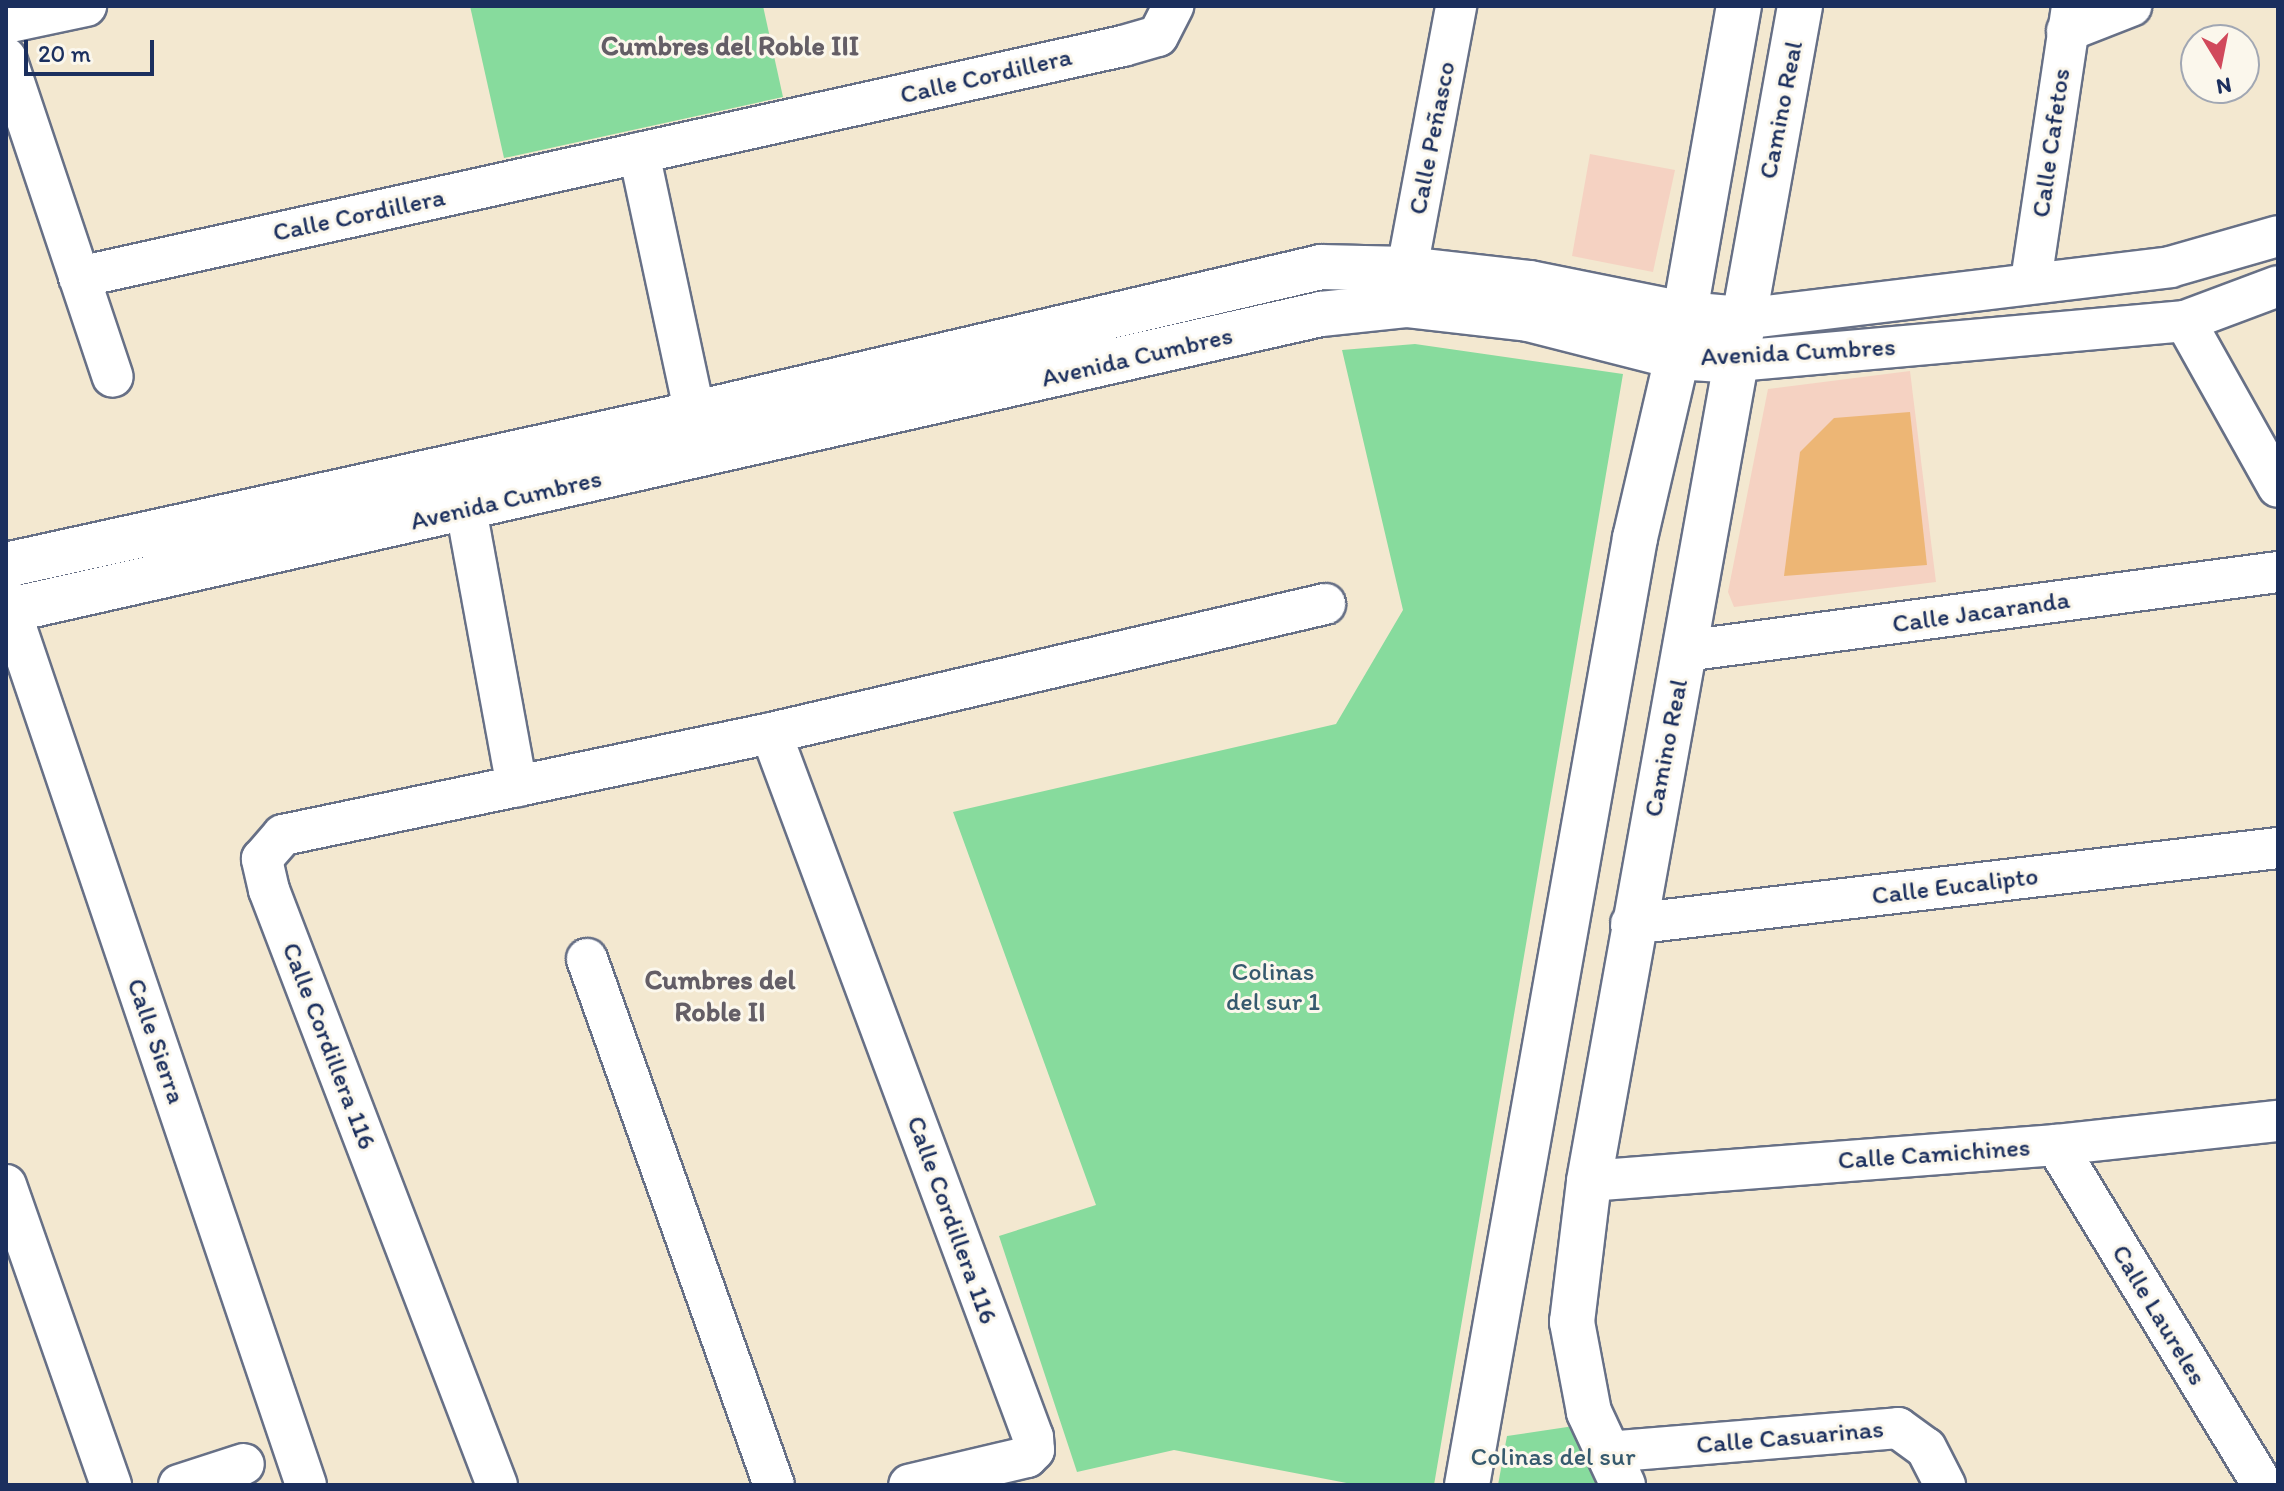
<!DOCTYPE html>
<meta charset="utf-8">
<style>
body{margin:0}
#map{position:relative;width:2284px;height:1491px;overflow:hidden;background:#f3e8d0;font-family:Itim,sans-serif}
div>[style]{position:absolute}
.built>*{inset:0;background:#f5d2c2}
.green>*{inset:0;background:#87db9d}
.building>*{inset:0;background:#edb675}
.roads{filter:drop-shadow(2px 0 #677086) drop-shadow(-2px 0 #677086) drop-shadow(0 2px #677086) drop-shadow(0 -2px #677086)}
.street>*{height:40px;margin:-20px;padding:0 20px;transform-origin:20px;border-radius:20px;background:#fff}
.secondary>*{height:44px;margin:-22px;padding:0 22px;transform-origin:22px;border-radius:22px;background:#fff}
span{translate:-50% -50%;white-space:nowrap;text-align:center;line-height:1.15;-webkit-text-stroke:6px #fbf7ec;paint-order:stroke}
.street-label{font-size:26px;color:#1b2f5e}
.park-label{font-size:26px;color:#365a6e}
.neighbourhood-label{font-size:28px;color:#645e66;font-weight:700}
.frame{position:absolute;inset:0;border:8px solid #1b2f5e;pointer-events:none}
.north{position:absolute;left:2180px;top:24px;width:80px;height:80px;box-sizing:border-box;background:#fbf7ec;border:2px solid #a1a7b3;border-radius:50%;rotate:170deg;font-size:22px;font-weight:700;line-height:32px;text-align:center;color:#1b2f5e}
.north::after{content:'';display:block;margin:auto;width:28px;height:36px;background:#d1495b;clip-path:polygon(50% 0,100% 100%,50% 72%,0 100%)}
.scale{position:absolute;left:24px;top:40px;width:130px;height:36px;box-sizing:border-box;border:4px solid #1b2f5e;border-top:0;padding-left:10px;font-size:24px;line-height:28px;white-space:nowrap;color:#1b2f5e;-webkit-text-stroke:6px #fbf7ec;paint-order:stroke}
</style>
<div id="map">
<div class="built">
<i style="clip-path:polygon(1590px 154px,1675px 170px,1653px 272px,1572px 256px)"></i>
<i style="clip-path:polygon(1910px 371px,1936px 582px,1734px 607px,1728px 592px,1768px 389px)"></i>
</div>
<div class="green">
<i style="clip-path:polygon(470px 6px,763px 6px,783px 97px,504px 158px)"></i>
<i style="clip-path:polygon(1415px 344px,1623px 374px,1434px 1485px,1357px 1485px,1174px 1450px,1077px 1472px,999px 1236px,1096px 1205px,953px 812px,1336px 724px,1403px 610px,1342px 350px)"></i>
<i style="clip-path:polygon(1574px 1426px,1606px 1485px,1498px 1485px,1507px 1436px)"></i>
</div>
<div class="building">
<i style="clip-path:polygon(1910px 412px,1927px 565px,1784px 576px,1800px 452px,1834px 418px)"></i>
</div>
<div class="roads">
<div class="street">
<i style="left:6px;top:23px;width:82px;rotate:-12deg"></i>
<i style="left:2067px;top:31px;width:69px;rotate:-21.3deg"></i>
<i style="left:6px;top:58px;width:336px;rotate:71.5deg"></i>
<i style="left:639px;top:153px;width:300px;rotate:77.9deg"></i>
<i style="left:1407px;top:269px;width:268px;rotate:-79.4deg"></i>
<i style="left:79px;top:277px;width:1069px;rotate:-12.48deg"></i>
<i style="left:1123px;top:46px;width:36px;rotate:-16deg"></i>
<i style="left:1158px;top:36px;width:34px;rotate:-63deg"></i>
<i style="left:2031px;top:281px;width:278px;rotate:-81.5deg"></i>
<i style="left:1742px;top:319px;width:431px;rotate:-6.9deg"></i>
<i style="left:2170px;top:267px;width:112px;rotate:-16deg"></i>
<i style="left:2185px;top:321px;width:190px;rotate:60.7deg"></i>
<i style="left:1737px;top:361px;width:450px;rotate:-5.1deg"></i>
<i style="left:2185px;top:321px;width:99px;rotate:-20.6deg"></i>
<i style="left:466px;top:509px;width:282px;rotate:79.6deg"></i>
<i style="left:6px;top:598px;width:936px;rotate:71.31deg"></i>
<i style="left:1685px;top:651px;width:598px;rotate:-7.59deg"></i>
<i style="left:771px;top:733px;width:751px;rotate:69.59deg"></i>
<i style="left:1033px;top:1437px;width:13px;rotate:86deg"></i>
<i style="left:1034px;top:1450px;width:10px;rotate:135deg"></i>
<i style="left:1027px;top:1457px;width:121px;rotate:166.7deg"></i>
<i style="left:1631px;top:924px;width:651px;rotate:-6.7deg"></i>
<i style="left:587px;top:959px;width:558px;rotate:70.43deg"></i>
<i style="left:2056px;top:1145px;width:398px;rotate:58.7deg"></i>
<i style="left:1589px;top:1181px;width:468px;rotate:-4.4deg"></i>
<i style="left:2056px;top:1145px;width:223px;rotate:-6.2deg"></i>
<i style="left:6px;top:1185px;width:318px;rotate:70.7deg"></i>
<i style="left:1607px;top:1452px;width:292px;rotate:-4.7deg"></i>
<i style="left:1898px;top:1428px;width:34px;rotate:36deg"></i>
<i style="left:1926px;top:1448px;width:42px;rotate:62.8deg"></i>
<i style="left:179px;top:1485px;width:68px;rotate:-17.9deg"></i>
<i style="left:497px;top:1485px;width:637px;rotate:-110.97deg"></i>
<i style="left:269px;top:890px;width:32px;rotate:-103deg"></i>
<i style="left:262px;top:859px;width:32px;rotate:-49deg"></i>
<i style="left:283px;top:835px;width:499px;rotate:-11.8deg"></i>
<i style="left:771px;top:733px;width:569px;rotate:-13.11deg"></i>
</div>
<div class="secondary">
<i style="left:6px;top:565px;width:702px;rotate:-12.41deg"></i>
<i style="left:692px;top:414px;width:646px;rotate:-13.15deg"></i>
<i style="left:1321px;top:267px;width:86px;rotate:1.3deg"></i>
<i style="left:1407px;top:269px;width:124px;rotate:6.5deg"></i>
<i style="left:1530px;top:283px;width:157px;rotate:11.4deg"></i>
<i style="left:1684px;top:314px;width:58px;rotate:4.9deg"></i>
<i style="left:6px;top:611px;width:1348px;rotate:-12.73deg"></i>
<i style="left:1321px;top:314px;width:85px;rotate:-6deg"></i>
<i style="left:1406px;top:305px;width:123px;rotate:6.5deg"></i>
<i style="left:1528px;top:319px;width:154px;rotate:14.3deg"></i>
<i style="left:1677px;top:357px;width:60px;rotate:3.8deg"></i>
<i style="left:1467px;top:1485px;width:962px;rotate:-79.94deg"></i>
<i style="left:1635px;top:538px;width:186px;rotate:-76.9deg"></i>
<i style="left:1677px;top:357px;width:356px;rotate:-80deg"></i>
<i style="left:1623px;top:1485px;width:81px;rotate:-115deg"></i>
<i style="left:1589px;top:1412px;width:92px;rotate:-100.7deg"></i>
<i style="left:1572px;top:1322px;width:142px;rotate:-83.1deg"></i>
<i style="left:1589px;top:1181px;width:1194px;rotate:-79.82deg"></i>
</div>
</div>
<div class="street-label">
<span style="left:986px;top:76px;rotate:-13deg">Calle Cordillera</span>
<span style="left:1781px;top:110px;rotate:-79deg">Camino Real</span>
<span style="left:1432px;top:138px;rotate:-79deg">Calle Peñasco</span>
<span style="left:2051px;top:143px;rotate:-82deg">Calle Cafetos</span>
<span style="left:359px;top:215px;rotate:-12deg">Calle Cordillera</span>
<span style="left:1798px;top:352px;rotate:-3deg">Avenida Cumbres</span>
<span style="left:1137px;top:357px;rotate:-13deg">Avenida Cumbres</span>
<span style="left:506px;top:500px;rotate:-13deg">Avenida Cumbres</span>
<span style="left:1981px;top:612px;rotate:-8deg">Calle Jacaranda</span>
<span style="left:1666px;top:748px;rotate:-79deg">Camino Real</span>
<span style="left:1955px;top:886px;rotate:-7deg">Calle Eucalipto</span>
<span style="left:156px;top:1041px;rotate:71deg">Calle Sierra</span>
<span style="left:329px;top:1046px;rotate:69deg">Calle Cordillera 116</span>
<span style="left:1934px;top:1154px;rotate:-4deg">Calle Camichines</span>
<span style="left:952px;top:1220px;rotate:70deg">Calle Cordillera 116</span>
<span style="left:2159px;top:1315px;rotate:59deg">Calle Laureles</span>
<span style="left:1790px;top:1437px;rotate:-5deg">Calle Casuarinas</span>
</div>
<div class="park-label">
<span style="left:1273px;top:987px">Colinas<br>del sur 1</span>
<span style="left:1553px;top:1457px">Colinas del sur</span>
</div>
<div class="neighbourhood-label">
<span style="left:730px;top:45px">Cumbres del Roble III</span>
<span style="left:720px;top:995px">Cumbres del<br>Roble II</span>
</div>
<div class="frame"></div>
<div class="north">N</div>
<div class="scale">20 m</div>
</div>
